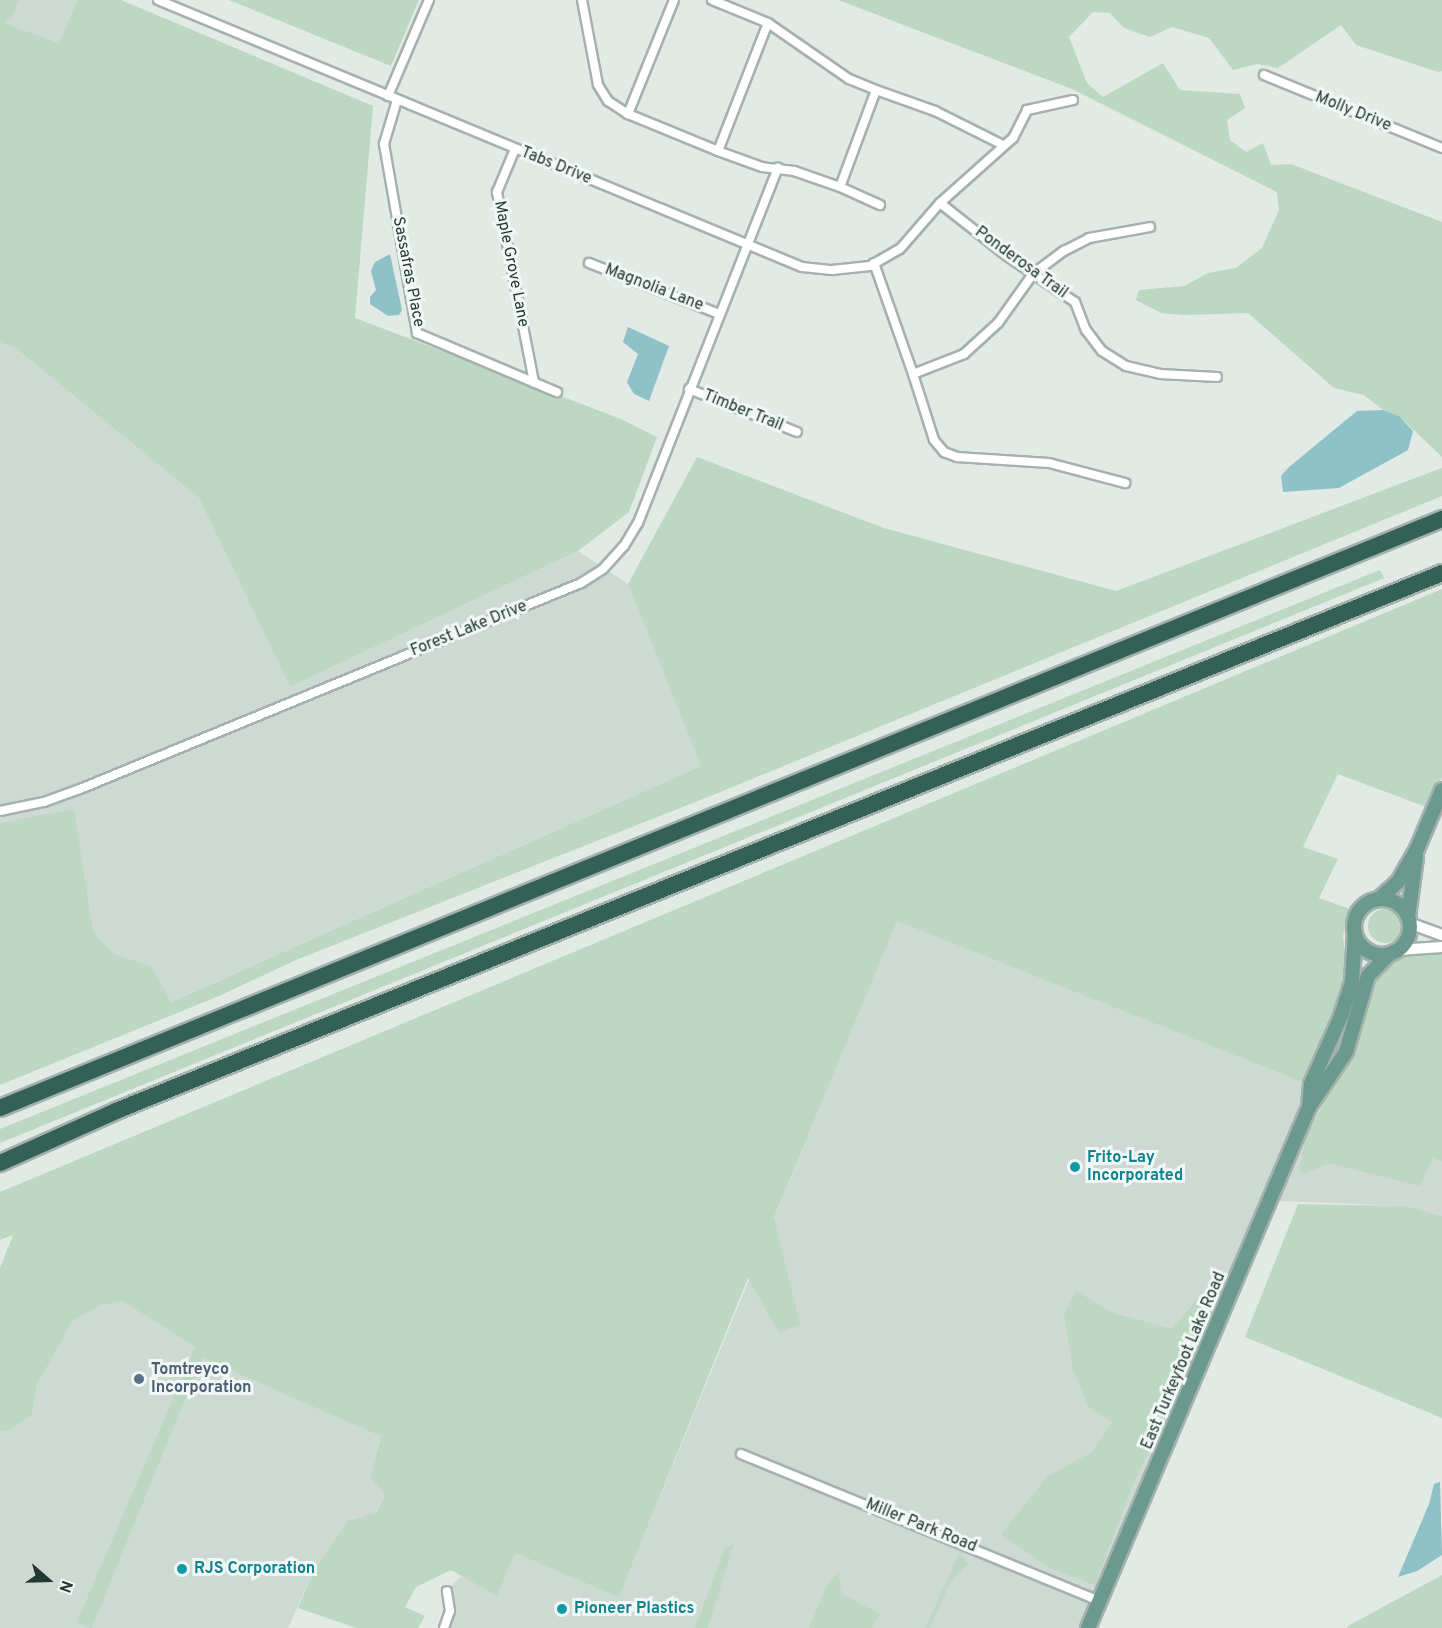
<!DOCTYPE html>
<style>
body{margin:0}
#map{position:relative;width:1442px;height:1628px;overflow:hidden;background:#e1eae5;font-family:Overpass,sans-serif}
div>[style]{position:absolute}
.built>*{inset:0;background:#cfd9d4}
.green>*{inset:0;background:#bcd8c3}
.round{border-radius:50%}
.water>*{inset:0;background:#8fc1c8}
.roads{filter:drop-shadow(2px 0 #a4b1ac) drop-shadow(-2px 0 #a4b1ac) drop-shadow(0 2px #a4b1ac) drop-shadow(0 -2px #a4b1ac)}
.minor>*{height:8px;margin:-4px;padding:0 4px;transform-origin:4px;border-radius:4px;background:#fff}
.tertiary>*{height:10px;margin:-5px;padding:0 5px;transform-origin:5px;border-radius:5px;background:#fff}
.primary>*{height:14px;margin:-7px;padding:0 7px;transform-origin:7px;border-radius:7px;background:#6a9a8d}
.primary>.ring{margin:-7px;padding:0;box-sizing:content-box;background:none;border:14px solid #6a9a8d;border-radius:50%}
.motorway>*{height:16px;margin:-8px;padding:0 8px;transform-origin:8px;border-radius:8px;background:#336156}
.dots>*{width:16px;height:16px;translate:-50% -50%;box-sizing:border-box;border:3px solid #f1f7f4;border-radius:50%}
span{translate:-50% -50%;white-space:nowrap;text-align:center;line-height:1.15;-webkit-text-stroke:6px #f1f7f4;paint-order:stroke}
.street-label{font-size:16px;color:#233832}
.culture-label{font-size:16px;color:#0d838f;font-weight:700}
.left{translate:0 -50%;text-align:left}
.service-label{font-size:16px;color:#4e5e75;font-weight:700}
.north{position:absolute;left:18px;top:1550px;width:60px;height:60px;-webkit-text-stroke:4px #f1f7f4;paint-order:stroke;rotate:110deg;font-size:16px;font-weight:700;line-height:24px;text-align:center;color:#233832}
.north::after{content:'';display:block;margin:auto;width:21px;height:27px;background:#233832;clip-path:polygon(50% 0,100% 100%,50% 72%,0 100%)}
</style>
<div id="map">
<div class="built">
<i style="clip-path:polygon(0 0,77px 0,59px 43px,0 22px)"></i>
<i style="clip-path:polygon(0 336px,199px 498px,290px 687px,578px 551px,628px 584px,701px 766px,0 1078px)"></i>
<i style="clip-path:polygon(897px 920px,1302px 1082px,1309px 1107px,1088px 1628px,444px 1628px,450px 1611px,447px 1591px,461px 1576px,497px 1595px,515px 1553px,619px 1596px)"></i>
<i style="clip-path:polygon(1442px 950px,1442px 1216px,1406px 1206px,1279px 1201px,1307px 1132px,1351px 1057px,1369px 996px)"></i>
<i style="clip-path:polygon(122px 1301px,195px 1347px,76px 1623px,92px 1627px,202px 1358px,381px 1435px,370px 1478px,385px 1494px,375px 1513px,314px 1571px,288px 1628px,0 1628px,0 1431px,7px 1432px,32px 1415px,37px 1385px,72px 1322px,99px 1306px)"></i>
</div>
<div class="green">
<i style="clip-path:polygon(0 0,19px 0,13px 15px,4px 23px,59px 43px,77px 0,121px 0,373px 106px,355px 318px,621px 419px,657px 437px,629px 512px,578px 551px,290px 687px,199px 498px,15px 348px,0 342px)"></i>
<i style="clip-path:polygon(229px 0,419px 0,391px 66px)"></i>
<i style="clip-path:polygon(838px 0,1442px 0,1442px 71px,1438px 72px,1356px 45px,1341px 25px,1278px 68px,1257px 64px,1233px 70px,1209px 38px,1172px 27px,1150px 37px,1124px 28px,1110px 13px,1093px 12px,1069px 37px,1087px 83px,1103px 97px,1163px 63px,1180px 90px,1240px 94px,1245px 108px,1227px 120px,1230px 140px,1246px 152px,1263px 143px,1271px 165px,1291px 164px,1442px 222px,1442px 457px,1399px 416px,1383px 410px,1364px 395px,1334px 388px,1248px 313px,1183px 315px,1161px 313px,1136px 300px,1139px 290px,1184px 286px,1208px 273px,1236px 268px,1262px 248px,1279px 210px,1277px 192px,1072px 89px)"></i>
<i style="clip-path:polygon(697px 457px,884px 528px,1116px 591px,1442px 468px,1442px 496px,713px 795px,296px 960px,219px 996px,0 1085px,0 823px,74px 809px,93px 932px,114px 954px,152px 967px,171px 1002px,701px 766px,628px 584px)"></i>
<i style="clip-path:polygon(1380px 570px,1384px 578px,0 1143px,0 1129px)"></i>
<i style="clip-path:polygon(1442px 589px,1442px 777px,1429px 808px,1338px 774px,1303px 847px,1338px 859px,1319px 898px,1350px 909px,1343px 936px,1346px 960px,1340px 996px,1302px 1082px,897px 921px,774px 1218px,800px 1325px,779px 1333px,748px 1278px,619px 1597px,515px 1553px,497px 1596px,451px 1570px,416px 1587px,405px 1607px,425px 1616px,418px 1628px,356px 1628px,298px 1608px,314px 1571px,348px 1521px,376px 1513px,385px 1494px,370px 1478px,381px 1436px,202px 1358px,92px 1628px,76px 1623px,195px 1347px,122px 1301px,99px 1306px,72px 1322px,37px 1385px,32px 1415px,7px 1432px,0 1431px,0 1268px,13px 1235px,0 1240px,0 1192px)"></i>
<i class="round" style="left:1368px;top:909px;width:34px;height:34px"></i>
<i style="clip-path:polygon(1442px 950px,1442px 1161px,1433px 1157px,1420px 1186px,1329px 1163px,1304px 1174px,1299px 1169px,1307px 1132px,1351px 1057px,1373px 981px,1392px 960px,1413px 953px)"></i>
<i style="clip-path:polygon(1298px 1204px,1406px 1206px,1442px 1216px,1442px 1418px,1245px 1337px)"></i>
<i style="clip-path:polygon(1224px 1275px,1223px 1289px,1132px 1487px,1095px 1585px,1049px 1568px,1001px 1534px,1047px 1477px,1092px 1452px,1112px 1422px,1088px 1406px,1073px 1369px,1064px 1314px,1076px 1291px,1113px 1313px,1172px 1329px,1198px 1298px)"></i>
<i style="clip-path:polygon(734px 1544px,708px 1628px,695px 1628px,725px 1548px)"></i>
<i style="clip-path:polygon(960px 1552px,968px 1564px,951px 1581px,930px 1628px,925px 1628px)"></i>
<i style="clip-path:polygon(839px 1571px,841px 1593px,880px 1614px,872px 1628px,809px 1628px,827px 1585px)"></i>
<i style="clip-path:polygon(1442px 1575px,1442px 1628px,1347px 1628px,1348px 1626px)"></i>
</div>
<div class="water">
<i style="clip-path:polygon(390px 254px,402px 310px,399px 315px,388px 316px,370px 304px,370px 297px,376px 290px,371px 271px,375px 262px)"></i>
<i style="clip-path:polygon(628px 327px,669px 346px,649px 401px,634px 394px,627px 382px,638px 354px,623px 342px)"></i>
<i style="clip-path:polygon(1383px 410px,1399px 416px,1413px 431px,1408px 450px,1339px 488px,1283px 492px,1281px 476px,1289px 467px,1357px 411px)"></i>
<i style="clip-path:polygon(1440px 1482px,1442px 1555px,1417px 1571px,1398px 1577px,1429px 1504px,1434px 1484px)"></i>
</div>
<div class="roads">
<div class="minor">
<i style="left:158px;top:0;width:697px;rotate:22.52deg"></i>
<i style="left:802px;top:267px;width:30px;rotate:6deg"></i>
<i style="left:832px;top:270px;width:38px;rotate:-6deg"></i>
<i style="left:870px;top:266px;width:34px;rotate:-30deg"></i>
<i style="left:900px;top:249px;width:61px;rotate:-49deg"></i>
<i style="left:940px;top:203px;width:98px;rotate:-41.7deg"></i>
<i style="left:1013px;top:138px;width:31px;rotate:-63deg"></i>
<i style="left:1027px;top:110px;width:47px;rotate:-12.3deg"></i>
<i style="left:582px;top:0;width:86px;rotate:79.3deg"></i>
<i style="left:598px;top:85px;width:19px;rotate:58deg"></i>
<i style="left:608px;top:101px;width:24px;rotate:33deg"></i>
<i style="left:674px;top:0;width:123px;rotate:112deg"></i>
<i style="left:628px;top:114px;width:97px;rotate:22.3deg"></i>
<i style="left:712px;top:0;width:61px;rotate:22.3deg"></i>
<i style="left:1264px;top:75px;width:192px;rotate:22.3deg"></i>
<i style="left:388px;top:96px;width:104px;rotate:-66.9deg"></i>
<i style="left:397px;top:100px;width:46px;rotate:106.5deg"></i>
<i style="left:384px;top:144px;width:192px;rotate:80.1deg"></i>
<i style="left:417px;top:333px;width:152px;rotate:22.9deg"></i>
<i style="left:515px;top:149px;width:47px;rotate:112.7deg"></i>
<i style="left:497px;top:192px;width:194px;rotate:79deg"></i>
<i style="left:840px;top:187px;width:49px;rotate:-160.8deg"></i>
<i style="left:794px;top:171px;width:32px;rotate:-173deg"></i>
<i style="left:762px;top:167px;width:47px;rotate:-160deg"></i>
<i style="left:718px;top:151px;width:137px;rotate:-68.7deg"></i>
<i style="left:768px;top:23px;width:98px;rotate:34.7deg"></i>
<i style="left:849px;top:79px;width:29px;rotate:22deg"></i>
<i style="left:940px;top:203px;width:85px;rotate:38.3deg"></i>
<i style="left:1007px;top:256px;width:82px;rotate:34.1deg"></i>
<i style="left:1075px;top:302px;width:30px;rotate:69deg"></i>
<i style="left:1086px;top:330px;width:26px;rotate:53deg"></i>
<i style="left:1102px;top:351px;width:28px;rotate:32deg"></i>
<i style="left:1126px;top:366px;width:35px;rotate:13deg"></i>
<i style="left:1160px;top:374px;width:57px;rotate:3deg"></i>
<i style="left:880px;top:205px;width:44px;rotate:-155.8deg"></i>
<i style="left:840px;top:187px;width:103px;rotate:-69.6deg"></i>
<i style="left:876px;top:90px;width:63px;rotate:19.6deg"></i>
<i style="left:935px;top:111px;width:76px;rotate:26.6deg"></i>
<i style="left:589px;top:263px;width:140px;rotate:21.4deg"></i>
<i style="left:874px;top:263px;width:118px;rotate:70.6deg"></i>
<i style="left:913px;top:374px;width:55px;rotate:-21.4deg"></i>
<i style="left:964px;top:354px;width:46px;rotate:-42.4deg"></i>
<i style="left:998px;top:323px;width:60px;rotate:-54.5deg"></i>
<i style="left:1033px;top:274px;width:39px;rotate:-37deg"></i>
<i style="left:1064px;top:251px;width:28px;rotate:-27deg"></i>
<i style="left:1089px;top:238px;width:62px;rotate:-10.2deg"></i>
<i style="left:913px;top:374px;width:69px;rotate:72.3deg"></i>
<i style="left:934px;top:440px;width:16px;rotate:50deg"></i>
<i style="left:944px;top:452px;width:14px;rotate:21deg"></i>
<i style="left:957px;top:457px;width:92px;rotate:3.7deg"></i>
<i style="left:1049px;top:463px;width:79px;rotate:14.7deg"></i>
<i style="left:689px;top:389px;width:116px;rotate:21.7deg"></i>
<i style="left:0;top:811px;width:45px;rotate:-11.6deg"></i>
<i style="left:44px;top:802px;width:38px;rotate:-20deg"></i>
<i style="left:80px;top:789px;width:542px;rotate:-22.35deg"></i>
<i style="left:581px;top:583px;width:26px;rotate:-32deg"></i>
<i style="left:603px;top:569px;width:31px;rotate:-48deg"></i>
<i style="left:624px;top:546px;width:27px;rotate:-59deg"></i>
<i style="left:638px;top:523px;width:382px;rotate:-68.5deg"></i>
<i style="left:741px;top:1454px;width:388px;rotate:22.3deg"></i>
<i style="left:444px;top:1628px;width:18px;rotate:-71deg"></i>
<i style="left:450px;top:1611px;width:20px;rotate:-99deg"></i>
</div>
<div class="tertiary">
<i style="left:1409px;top:923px;width:35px;rotate:20deg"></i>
<i style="left:1398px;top:950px;width:44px;rotate:-3.9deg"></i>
</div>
<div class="primary">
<i style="left:1379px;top:899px;width:25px;rotate:-42deg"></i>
<i style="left:1398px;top:882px;width:38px;rotate:-60deg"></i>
<i style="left:1417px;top:849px;width:64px;rotate:-67deg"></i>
<i class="ring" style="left:1354px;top:899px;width:42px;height:42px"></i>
<i style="left:1408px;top:917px;width:61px;rotate:-82.4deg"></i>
<i style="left:1309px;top:1107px;width:66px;rotate:-56.1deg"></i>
<i style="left:1346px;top:1052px;width:79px;rotate:-73.9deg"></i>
<i style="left:1368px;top:976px;width:30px;rotate:-46deg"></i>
<i style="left:1088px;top:1628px;width:566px;rotate:-67.01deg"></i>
<i style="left:1309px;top:1107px;width:23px;rotate:-85deg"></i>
<i style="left:1311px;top:1084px;width:74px;rotate:-66.2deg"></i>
<i style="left:1341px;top:1016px;width:36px;rotate:-72deg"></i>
<i style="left:1352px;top:982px;width:50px;rotate:-86.6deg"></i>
</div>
<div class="motorway">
<i style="left:0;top:1108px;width:1558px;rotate:-22.22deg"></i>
<i style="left:0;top:1163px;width:127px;rotate:-24.1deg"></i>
<i style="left:116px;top:1111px;width:1431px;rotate:-22.08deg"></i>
</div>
</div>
<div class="dots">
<i style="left:1075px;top:1167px;background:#0f9aa8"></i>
<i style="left:139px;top:1379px;background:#5c6f8a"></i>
<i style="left:182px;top:1569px;background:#0f9aa8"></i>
<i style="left:562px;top:1609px;background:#0f9aa8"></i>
</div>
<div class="street-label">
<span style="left:1353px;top:112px;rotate:22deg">Molly Drive</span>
<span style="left:556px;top:166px;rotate:22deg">Tabs Drive</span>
<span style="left:1021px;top:263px;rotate:36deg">Ponderosa Trail</span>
<span style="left:511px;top:264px;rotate:79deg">Maple Grove Lane</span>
<span style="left:408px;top:272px;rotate:79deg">Sassafras Place</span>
<span style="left:654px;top:288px;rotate:21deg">Magnolia Lane</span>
<span style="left:743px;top:411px;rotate:22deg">Timber Trail</span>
<span style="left:469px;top:629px;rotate:-22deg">Forest Lake Drive</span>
<span style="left:1184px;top:1361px;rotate:-67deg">East Turkeyfoot Lake Road</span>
<span style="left:921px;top:1526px;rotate:22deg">Miller Park Road</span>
</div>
<div class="culture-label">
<span class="left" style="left:1087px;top:1167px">Frito-Lay<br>Incorporated</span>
<span class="left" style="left:194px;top:1569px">RJS Corporation</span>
<span class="left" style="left:574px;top:1609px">Pioneer Plastics</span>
</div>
<div class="service-label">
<span class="left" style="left:151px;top:1379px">Tomtreyco<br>Incorporation</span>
</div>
<div class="north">N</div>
</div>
